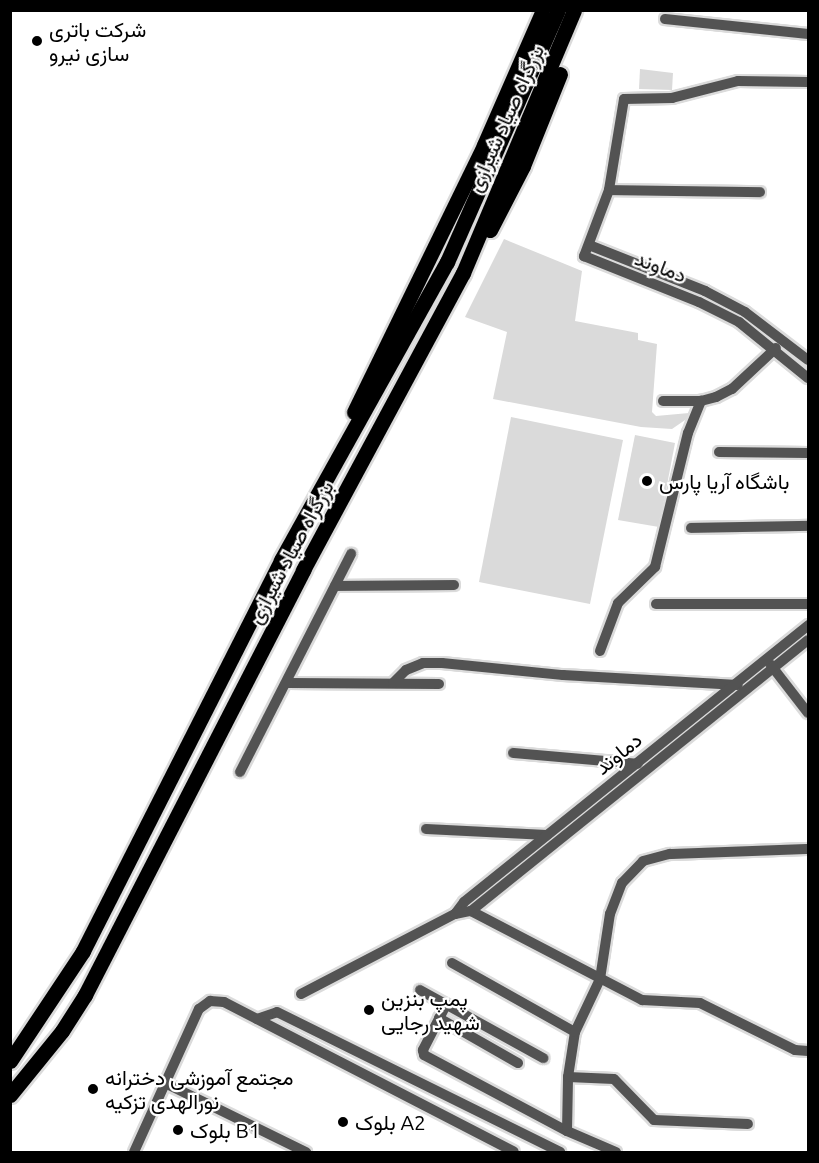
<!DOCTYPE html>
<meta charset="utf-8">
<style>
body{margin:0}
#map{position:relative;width:819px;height:1163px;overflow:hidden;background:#fff;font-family:Ubuntu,Vazirmatn,sans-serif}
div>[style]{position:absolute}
.green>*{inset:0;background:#dadada}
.roads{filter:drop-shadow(2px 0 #dbdbdb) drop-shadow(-2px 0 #dbdbdb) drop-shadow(0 2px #dbdbdb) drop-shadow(0 -2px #dbdbdb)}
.minor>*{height:10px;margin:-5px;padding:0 5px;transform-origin:5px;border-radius:5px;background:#535353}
.highway>*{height:15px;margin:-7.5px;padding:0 7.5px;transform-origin:7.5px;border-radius:7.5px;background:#000}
.dots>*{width:16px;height:16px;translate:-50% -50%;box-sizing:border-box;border:3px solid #fff;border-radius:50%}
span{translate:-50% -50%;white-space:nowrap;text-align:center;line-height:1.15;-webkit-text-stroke:4.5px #fff;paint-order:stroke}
.poi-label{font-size:21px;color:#000}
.left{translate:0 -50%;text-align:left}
.street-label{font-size:21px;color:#000}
.frame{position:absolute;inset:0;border:12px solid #000;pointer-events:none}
</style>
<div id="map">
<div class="green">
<i style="clip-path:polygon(640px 69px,673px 73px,672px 90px,639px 89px)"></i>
<i style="clip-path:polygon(504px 239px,582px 271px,575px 321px,638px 333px,638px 340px,657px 344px,652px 412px,656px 416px,689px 413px,688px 418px,672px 429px,641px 427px,493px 399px,507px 332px,465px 317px)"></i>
<i style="clip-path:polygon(511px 417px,623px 440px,590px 604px,479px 582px)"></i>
<i style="clip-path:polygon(635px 435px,675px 443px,659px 527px,618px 520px)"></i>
</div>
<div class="roads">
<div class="minor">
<i style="left:665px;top:19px;width:144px;rotate:6deg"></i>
<i style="left:808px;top:82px;width:70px;rotate:-179.2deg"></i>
<i style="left:738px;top:81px;width:68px;rotate:165.6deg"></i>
<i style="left:672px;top:98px;width:48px;rotate:178.8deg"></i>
<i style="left:624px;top:99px;width:92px;rotate:99.4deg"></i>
<i style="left:609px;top:190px;width:71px;rotate:110.7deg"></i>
<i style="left:584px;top:256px;width:124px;rotate:21.8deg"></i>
<i style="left:699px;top:302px;width:45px;rotate:26.6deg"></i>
<i style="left:739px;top:322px;width:89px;rotate:39.1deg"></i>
<i style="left:609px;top:190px;width:151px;rotate:0.8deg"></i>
<i style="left:589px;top:245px;width:125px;rotate:21.6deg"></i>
<i style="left:705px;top:291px;width:45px;rotate:27.7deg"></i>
<i style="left:745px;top:312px;width:79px;rotate:37.3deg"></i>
<i style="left:663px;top:401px;width:38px"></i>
<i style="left:701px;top:401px;width:16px;rotate:-15deg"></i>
<i style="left:716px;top:397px;width:18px;rotate:-27deg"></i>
<i style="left:732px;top:389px;width:60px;rotate:-43deg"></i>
<i style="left:719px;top:452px;width:89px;rotate:0.6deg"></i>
<i style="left:691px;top:528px;width:117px;rotate:-1deg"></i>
<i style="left:335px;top:586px;width:119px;rotate:-0.5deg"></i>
<i style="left:656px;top:604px;width:152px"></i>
<i style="left:600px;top:651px;width:51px;rotate:-69.4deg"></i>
<i style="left:618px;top:603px;width:52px;rotate:-44.2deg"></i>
<i style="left:655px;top:567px;width:138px;rotate:-76.2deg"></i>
<i style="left:688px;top:433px;width:35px;rotate:-68deg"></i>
<i style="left:770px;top:664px;width:62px;rotate:52.2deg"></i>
<i style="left:288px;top:683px;width:151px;rotate:0.4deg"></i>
<i style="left:393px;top:683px;width:18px;rotate:-45deg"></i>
<i style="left:406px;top:670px;width:18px;rotate:-22deg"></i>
<i style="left:423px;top:663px;width:19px"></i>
<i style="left:442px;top:663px;width:122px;rotate:5.7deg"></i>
<i style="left:563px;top:675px;width:175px;rotate:3.3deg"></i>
<i style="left:513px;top:753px;width:125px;rotate:5deg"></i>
<i style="left:240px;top:772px;width:245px;rotate:-63deg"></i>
<i style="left:426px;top:829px;width:121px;rotate:2.8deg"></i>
<i style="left:471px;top:911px;width:193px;rotate:27.5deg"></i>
<i style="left:642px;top:1000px;width:58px;rotate:3deg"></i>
<i style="left:700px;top:1003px;width:106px;rotate:26.3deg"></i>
<i style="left:795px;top:1050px;width:13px;rotate:4deg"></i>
<i style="left:455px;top:914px;width:15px;rotate:-53deg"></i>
<i style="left:464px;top:902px;width:442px;rotate:-38.8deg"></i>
<i style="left:452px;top:963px;width:141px;rotate:29.3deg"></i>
<i style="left:420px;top:990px;width:141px;rotate:28.9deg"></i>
<i style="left:301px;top:994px;width:174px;rotate:-27.5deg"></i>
<i style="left:455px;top:914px;width:16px;rotate:-11deg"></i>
<i style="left:471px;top:911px;width:432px;rotate:-38.8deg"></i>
<i style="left:446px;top:1005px;width:51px;rotate:117.1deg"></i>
<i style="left:423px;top:1050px;width:5px;rotate:79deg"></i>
<i style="left:424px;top:1055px;width:162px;rotate:28deg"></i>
<i style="left:439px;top:1018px;width:91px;rotate:29.7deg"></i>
<i style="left:257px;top:1019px;width:21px;rotate:-19deg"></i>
<i style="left:277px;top:1012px;width:316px;rotate:26.3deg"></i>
<i style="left:568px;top:1077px;width:46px;rotate:2.5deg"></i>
<i style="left:614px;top:1079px;width:57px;rotate:45.7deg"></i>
<i style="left:654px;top:1120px;width:94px;rotate:2.4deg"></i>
<i style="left:167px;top:1084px;width:155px;rotate:26.1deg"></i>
<i style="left:134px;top:1152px;width:157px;rotate:-65.6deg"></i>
<i style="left:199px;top:1009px;width:14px;rotate:-36deg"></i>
<i style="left:210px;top:1001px;width:14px;rotate:4deg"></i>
<i style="left:224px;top:1002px;width:326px;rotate:27.3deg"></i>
<i style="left:616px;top:1152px;width:53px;rotate:-156.8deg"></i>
<i style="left:567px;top:1131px;width:54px;rotate:-88.9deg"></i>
<i style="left:568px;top:1077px;width:46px;rotate:-81.2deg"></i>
<i style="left:575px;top:1032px;width:59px;rotate:-64.7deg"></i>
<i style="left:600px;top:979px;width:66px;rotate:-81.3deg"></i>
<i style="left:610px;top:914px;width:33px;rotate:-69deg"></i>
<i style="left:622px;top:883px;width:30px;rotate:-46deg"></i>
<i style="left:643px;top:861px;width:28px;rotate:-15deg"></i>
<i style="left:670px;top:854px;width:138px;rotate:-2.1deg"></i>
</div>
<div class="highway">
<i style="left:490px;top:230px;width:72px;rotate:-62.7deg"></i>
<i style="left:523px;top:166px;width:99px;rotate:-68.1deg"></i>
<i style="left:354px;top:412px;width:297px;rotate:-64deg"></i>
<i style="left:484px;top:145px;width:147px;rotate:-66.4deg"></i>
<i style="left:10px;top:1061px;width:132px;rotate:-56.4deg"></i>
<i style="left:83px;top:951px;width:438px;rotate:-63.1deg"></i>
<i style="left:281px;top:560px;width:341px;rotate:-60.9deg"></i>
<i style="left:447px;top:262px;width:275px;rotate:-66.2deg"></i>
<i style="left:10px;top:1095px;width:82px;rotate:-50.9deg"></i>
<i style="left:62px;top:1031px;width:43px;rotate:-57.4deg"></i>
<i style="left:85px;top:995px;width:478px;rotate:-62.8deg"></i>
<i style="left:303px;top:570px;width:337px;rotate:-61.7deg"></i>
<i style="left:463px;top:273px;width:285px;rotate:-67.1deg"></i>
</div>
</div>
<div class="dots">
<i style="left:37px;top:41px;background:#000"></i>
<i style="left:647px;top:481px;background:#000"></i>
<i style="left:369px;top:1010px;background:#000"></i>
<i style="left:93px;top:1089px;background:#000"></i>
<i style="left:343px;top:1122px;background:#000"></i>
<i style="left:178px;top:1130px;background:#000"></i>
</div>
<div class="poi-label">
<span class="left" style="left:49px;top:41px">شرکت باتری<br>سازی نیرو</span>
<span class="left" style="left:659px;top:481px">باشگاه آریا پارس</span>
<span class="left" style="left:381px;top:1010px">پمپ بنزین<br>شهید رجایی</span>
<span class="left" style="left:105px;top:1089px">مجتمع آموزشی دخترانه<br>نورالهدی تزکیه</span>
<span class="left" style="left:355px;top:1122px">بلوک A2</span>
<span class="left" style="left:190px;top:1130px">بلوک B1</span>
</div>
<div class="street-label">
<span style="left:505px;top:118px;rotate:-66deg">بزرگراه صیاد شیرازی</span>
<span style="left:661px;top:266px;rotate:21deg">دماوند</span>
<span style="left:290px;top:552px;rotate:-62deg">بزرگراه صیاد شیرازی</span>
<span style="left:618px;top:753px;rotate:-39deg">دماوند</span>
</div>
<div class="frame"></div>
</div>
